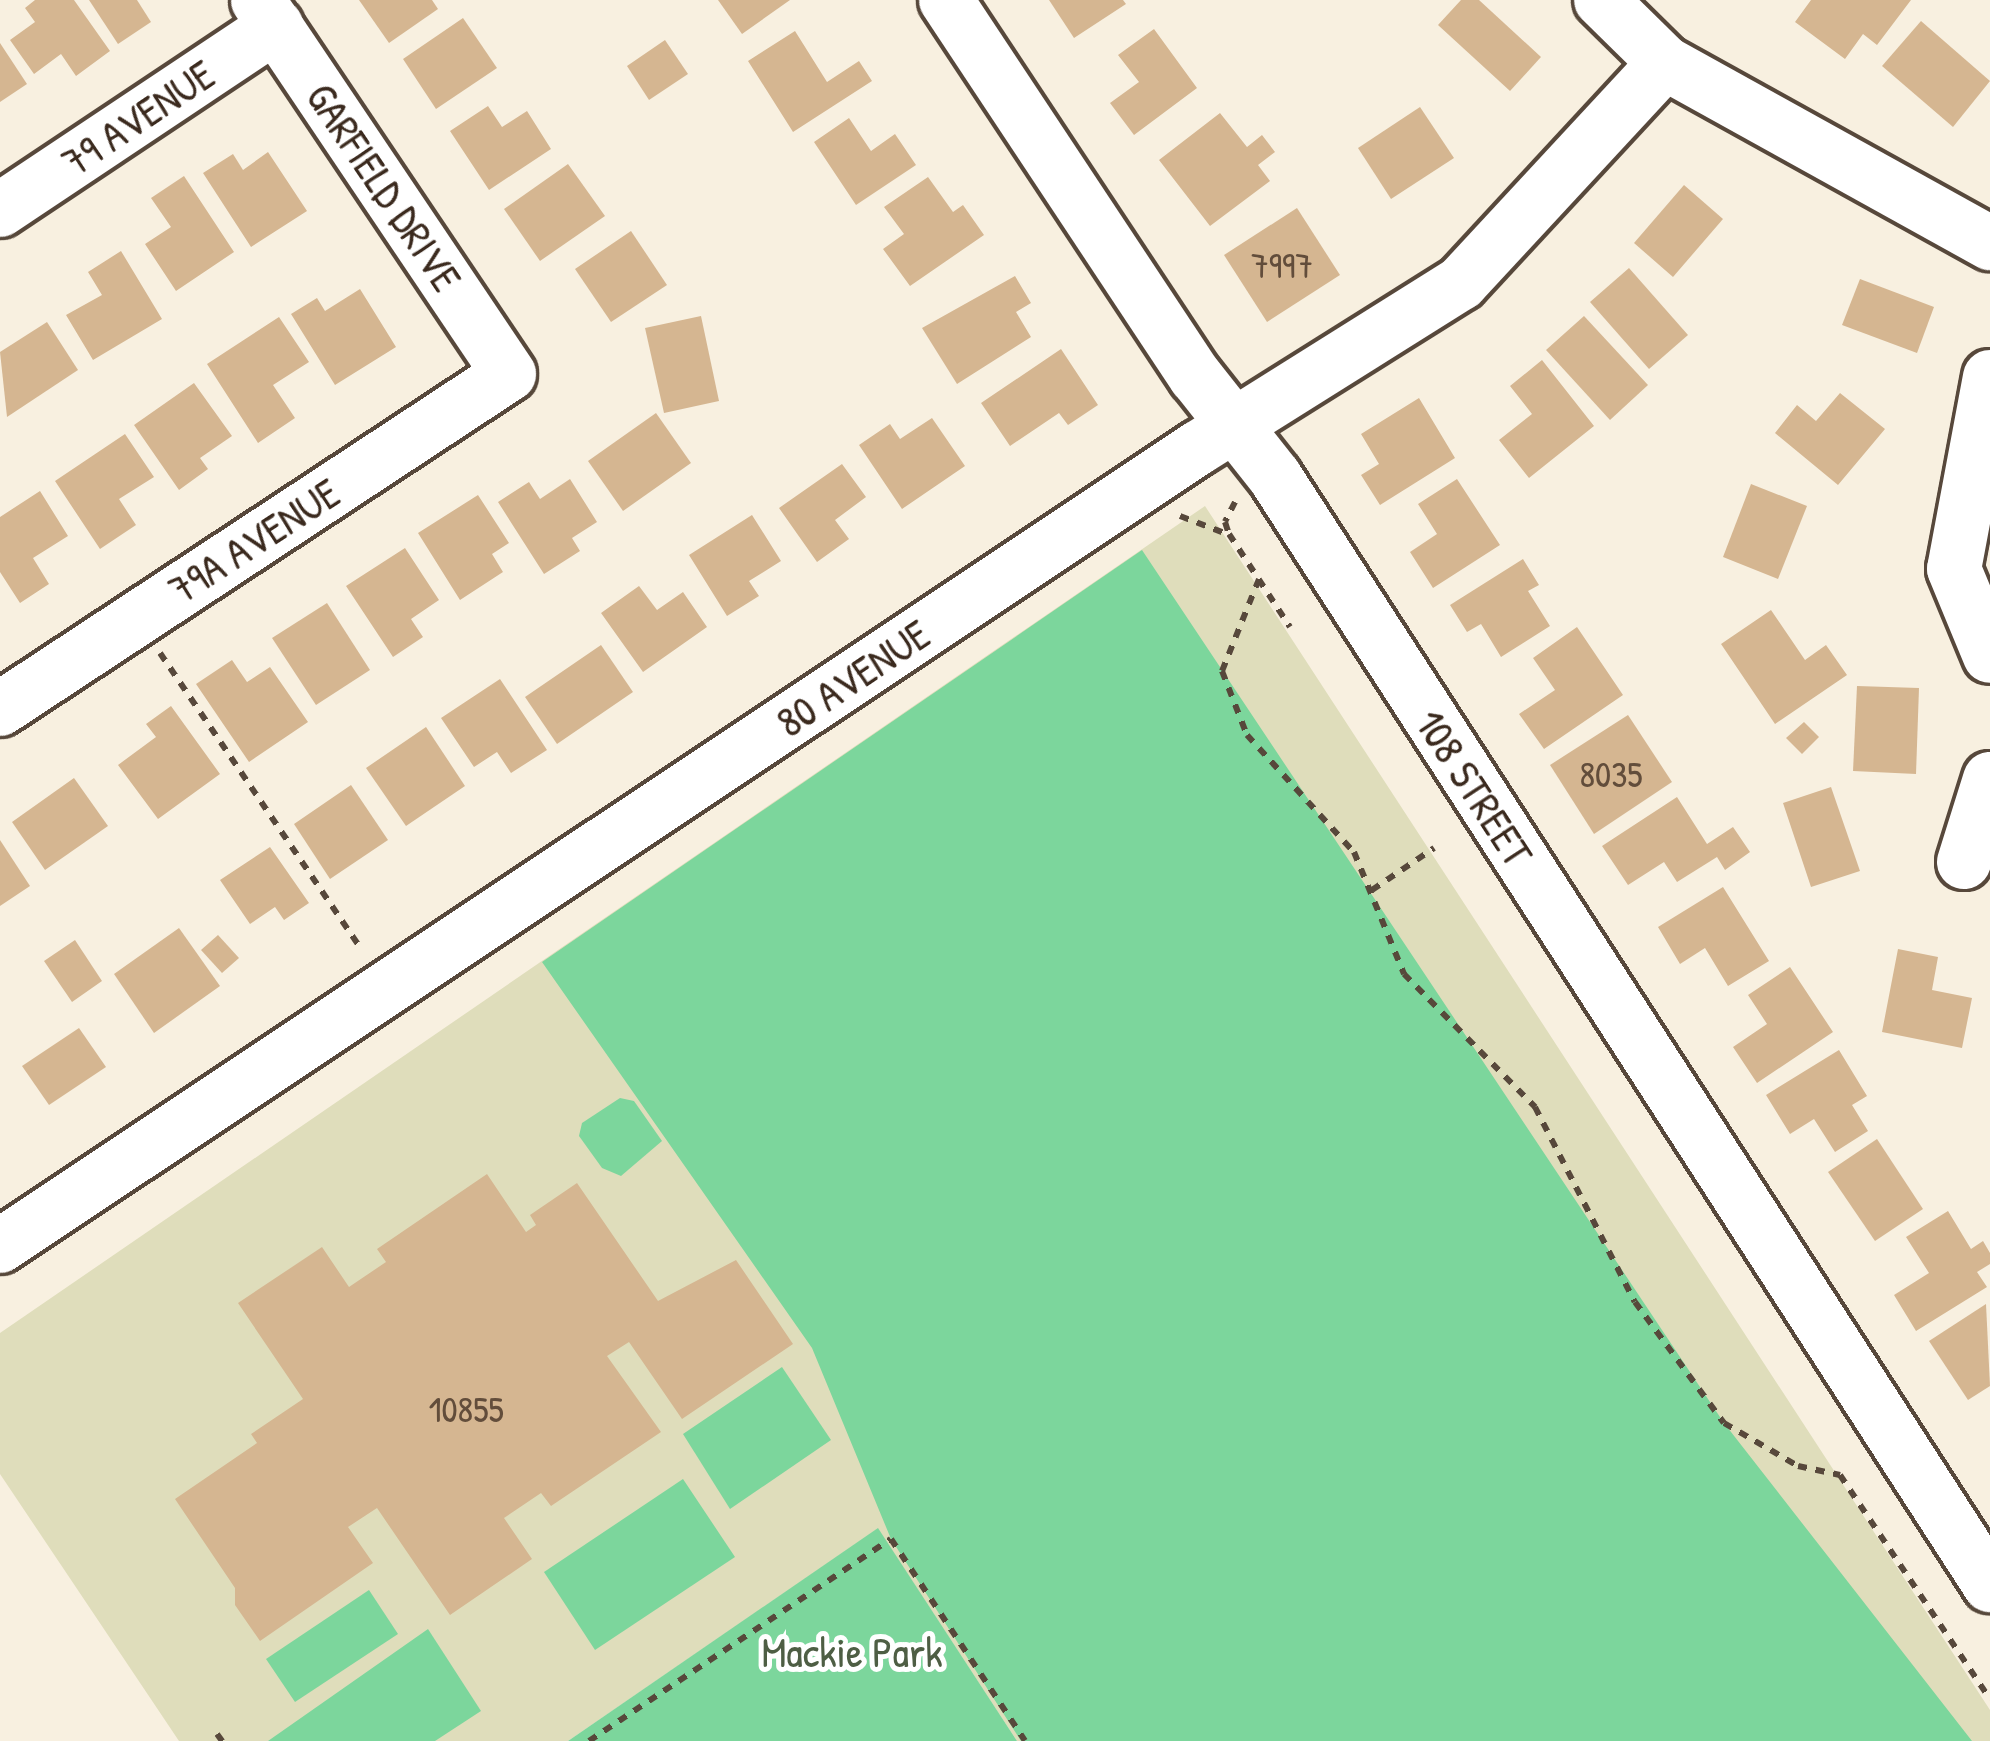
<!DOCTYPE html>
<style>
body{margin:0}
#map{position:relative;width:1990px;height:1741px;overflow:hidden;background:#f8f0e0;font-family:"Patrick Hand",sans-serif}
div>[style]{position:absolute}
.built>*{inset:0;background:#dfddbb}
.green>*{inset:0;background:#7cd69c}
.building>*{inset:0;background:#d5b691}
.path>*{height:6px;margin-top:-3px;transform-origin:0;background:repeating-linear-gradient(90deg,#57483b 0 9px,transparent 0 18px)}
.roads{filter:drop-shadow(3px 0 #57483b) drop-shadow(-3px 0 #57483b) drop-shadow(0 3px #57483b) drop-shadow(0 -3px #57483b)}
.minor>*{height:54px;margin:-27px;padding:0 27px;transform-origin:27px;border-radius:27px;background:#fff}
span{translate:-50% -50%;white-space:nowrap;text-align:center;line-height:1.15;-webkit-text-stroke:10px #fff;paint-order:stroke}
.number-label{font-size:36px;color:#624d3b}
.number-label span{-webkit-text-stroke-width:0}
.street-label{font-size:42px;color:#3b2a1e}
.park-label{font-size:42px;color:#4e5e44}
</style>
<div id="map">
<div class="built">
<i style="clip-path:polygon(1205px 506px,1990px 1710px,1990px 1741px,1017px 1741px,878px 1529px,568px 1741px,179px 1741px,0 1474px,0 1333px)"></i>
</div>
<div class="green">
<i style="clip-path:polygon(1142px 550px,1724px 1423px,1972px 1741px,1021px 1741px,891px 1539px,812px 1348px,542px 962px)"></i>
<i style="clip-path:polygon(620px 1098px,634px 1101px,662px 1141px,621px 1176px,602px 1168px,579px 1136px,582px 1123px)"></i>
<i style="clip-path:polygon(782px 1367px,831px 1440px,730px 1509px,683px 1434px)"></i>
<i style="clip-path:polygon(683px 1479px,735px 1557px,595px 1650px,544px 1572px)"></i>
<i style="clip-path:polygon(878px 1528px,1017px 1741px,568px 1741px)"></i>
<i style="clip-path:polygon(369px 1590px,398px 1634px,295px 1702px,266px 1659px)"></i>
<i style="clip-path:polygon(428px 1629px,481px 1711px,435px 1741px,268px 1741px)"></i>
</div>
<div class="building">
<i style="clip-path:polygon(35px 0,74px 0,110px 51px,76px 76px,61px 54px,34px 74px,10px 40px,35px 22px,25px 8px)"></i>
<i style="clip-path:polygon(89px 0,137px 0,151px 22px,118px 44px)"></i>
<i style="clip-path:polygon(359px 0,432px 0,438px 9px,389px 43px)"></i>
<i style="clip-path:polygon(718px 0,790px 0,742px 34px)"></i>
<i style="clip-path:polygon(1049px 0,1123px 0,1126px 4px,1074px 38px)"></i>
<i style="clip-path:polygon(1461px 0,1479px 0,1541px 57px,1510px 91px,1438px 25px)"></i>
<i style="clip-path:polygon(1811px 0,1911px 0,1877px 45px,1863px 34px,1845px 59px,1795px 22px)"></i>
<i style="clip-path:polygon(463px 18px,497px 68px,436px 109px,403px 59px)"></i>
<i style="clip-path:polygon(1921px 21px,1990px 81px,1953px 127px,1882px 66px)"></i>
<i style="clip-path:polygon(1154px 29px,1197px 88px,1134px 135px,1110px 103px,1139px 82px,1118px 55px)"></i>
<i style="clip-path:polygon(795px 31px,827px 82px,859px 61px,872px 81px,793px 132px,748px 61px)"></i>
<i style="clip-path:polygon(665px 40px,688px 74px,649px 100px,627px 66px)"></i>
<i style="clip-path:polygon(0 43px,27px 84px,0 102px)"></i>
<i style="clip-path:polygon(488px 106px,502px 127px,527px 111px,551px 149px,489px 190px,450px 131px)"></i>
<i style="clip-path:polygon(1420px 107px,1454px 158px,1391px 199px,1358px 148px)"></i>
<i style="clip-path:polygon(1220px 113px,1247px 147px,1262px 135px,1275px 152px,1258px 165px,1270px 181px,1210px 226px,1159px 160px)"></i>
<i style="clip-path:polygon(849px 118px,871px 151px,895px 134px,916px 165px,856px 205px,814px 142px)"></i>
<i style="clip-path:polygon(268px 152px,307px 211px,251px 247px,203px 173px,233px 154px,243px 170px)"></i>
<i style="clip-path:polygon(568px 164px,605px 216px,540px 261px,504px 209px)"></i>
<i style="clip-path:polygon(184px 176px,234px 252px,176px 291px,145px 244px,171px 227px,151px 198px)"></i>
<i style="clip-path:polygon(928px 177px,953px 212px,963px 205px,984px 235px,910px 286px,883px 249px,904px 234px,884px 207px)"></i>
<i style="clip-path:polygon(1684px 185px,1723px 219px,1673px 277px,1634px 243px)"></i>
<i style="clip-path:polygon(1297px 208px,1340px 275px,1267px 322px,1224px 255px)"></i>
<i style="clip-path:polygon(631px 231px,667px 285px,611px 322px,575px 269px)"></i>
<i style="clip-path:polygon(121px 251px,162px 319px,93px 360px,66px 315px,102px 295px,88px 272px)"></i>
<i style="clip-path:polygon(1629px 268px,1688px 335px,1649px 369px,1590px 302px)"></i>
<i style="clip-path:polygon(1015px 276px,1031px 303px,1016px 312px,1031px 337px,957px 384px,922px 328px)"></i>
<i style="clip-path:polygon(1860px 279px,1934px 307px,1917px 353px,1842px 325px)"></i>
<i style="clip-path:polygon(360px 289px,396px 347px,335px 385px,291px 314px,317px 298px,325px 311px)"></i>
<i style="clip-path:polygon(701px 316px,719px 401px,664px 413px,645px 328px)"></i>
<i style="clip-path:polygon(1584px 316px,1648px 385px,1610px 420px,1546px 350px)"></i>
<i style="clip-path:polygon(279px 317px,309px 362px,273px 385px,295px 418px,258px 443px,207px 364px)"></i>
<i style="clip-path:polygon(47px 322px,78px 370px,7px 417px,0 352px)"></i>
<i style="clip-path:polygon(1061px 349px,1098px 405px,1068px 425px,1059px 413px,1010px 446px,981px 403px)"></i>
<i style="clip-path:polygon(1542px 360px,1594px 426px,1529px 478px,1499px 440px,1532px 414px,1510px 386px)"></i>
<i style="clip-path:polygon(194px 383px,232px 436px,200px 458px,208px 469px,179px 490px,134px 425px)"></i>
<i style="clip-path:polygon(1840px 393px,1885px 429px,1838px 485px,1775px 433px,1797px 405px,1816px 421px)"></i>
<i style="clip-path:polygon(1419px 398px,1455px 458px,1380px 505px,1361px 475px,1379px 464px,1361px 434px)"></i>
<i style="clip-path:polygon(656px 413px,691px 463px,623px 511px,588px 461px)"></i>
<i style="clip-path:polygon(932px 418px,965px 466px,902px 509px,859px 445px,890px 424px,900px 439px)"></i>
<i style="clip-path:polygon(125px 434px,154px 477px,119px 499px,136px 525px,100px 549px,55px 481px)"></i>
<i style="clip-path:polygon(842px 464px,866px 497px,835px 520px,849px 539px,817px 562px,779px 508px)"></i>
<i style="clip-path:polygon(570px 479px,597px 522px,572px 538px,580px 551px,544px 574px,498px 502px,529px 482px,540px 499px)"></i>
<i style="clip-path:polygon(1457px 479px,1500px 545px,1433px 588px,1410px 552px,1437px 534px,1418px 504px)"></i>
<i style="clip-path:polygon(1751px 484px,1807px 506px,1778px 579px,1723px 557px)"></i>
<i style="clip-path:polygon(40px 491px,68px 536px,33px 558px,49px 584px,20px 603px,0 572px,0 517px)"></i>
<i style="clip-path:polygon(478px 495px,509px 543px,492px 554px,503px 572px,460px 600px,418px 533px)"></i>
<i style="clip-path:polygon(752px 515px,781px 561px,749px 581px,759px 596px,727px 616px,689px 555px)"></i>
<i style="clip-path:polygon(405px 548px,439px 600px,411px 619px,423px 637px,393px 657px,346px 586px)"></i>
<i style="clip-path:polygon(1523px 559px,1539px 585px,1528px 591px,1550px 626px,1501px 657px,1481px 624px,1467px 632px,1450px 605px)"></i>
<i style="clip-path:polygon(639px 586px,657px 610px,683px 592px,707px 627px,643px 672px,601px 613px)"></i>
<i style="clip-path:polygon(327px 603px,370px 670px,316px 705px,272px 638px)"></i>
<i style="clip-path:polygon(1771px 610px,1805px 660px,1826px 645px,1847px 675px,1775px 724px,1721px 644px)"></i>
<i style="clip-path:polygon(1577px 627px,1623px 695px,1544px 749px,1519px 714px,1555px 690px,1533px 658px)"></i>
<i style="clip-path:polygon(601px 645px,633px 692px,557px 744px,525px 697px)"></i>
<i style="clip-path:polygon(232px 660px,247px 682px,270px 667px,308px 722px,249px 762px,196px 684px)"></i>
<i style="clip-path:polygon(500px 679px,547px 750px,511px 773px,497px 752px,474px 767px,441px 718px)"></i>
<i style="clip-path:polygon(1857px 686px,1919px 688px,1916px 774px,1853px 771px)"></i>
<i style="clip-path:polygon(171px 706px,220px 774px,158px 819px,118px 765px,156px 737px,146px 724px)"></i>
<i style="clip-path:polygon(1628px 715px,1672px 782px,1594px 834px,1550px 765px)"></i>
<i style="clip-path:polygon(1804px 722px,1819px 737px,1802px 754px,1786px 738px)"></i>
<i style="clip-path:polygon(426px 727px,465px 786px,406px 826px,366px 768px)"></i>
<i style="clip-path:polygon(74px 778px,108px 826px,45px 870px,12px 822px)"></i>
<i style="clip-path:polygon(351px 785px,388px 840px,330px 879px,294px 824px)"></i>
<i style="clip-path:polygon(1831px 787px,1860px 871px,1811px 887px,1783px 803px)"></i>
<i style="clip-path:polygon(1677px 797px,1707px 844px,1733px 827px,1750px 852px,1725px 870px,1717px 857px,1677px 882px,1664px 862px,1628px 885px,1602px 846px)"></i>
<i style="clip-path:polygon(0 840px,30px 886px,0 906px)"></i>
<i style="clip-path:polygon(270px 847px,309px 903px,284px 920px,275px 907px,250px 924px,220px 880px)"></i>
<i style="clip-path:polygon(1723px 887px,1769px 961px,1728px 986px,1705px 948px,1680px 964px,1658px 927px)"></i>
<i style="clip-path:polygon(179px 928px,220px 986px,154px 1033px,114px 974px)"></i>
<i style="clip-path:polygon(218px 935px,239px 958px,222px 973px,201px 950px)"></i>
<i style="clip-path:polygon(75px 940px,102px 981px,72px 1002px,44px 961px)"></i>
<i style="clip-path:polygon(1898px 949px,1938px 957px,1932px 990px,1972px 998px,1962px 1048px,1882px 1032px)"></i>
<i style="clip-path:polygon(1790px 967px,1833px 1032px,1757px 1083px,1733px 1047px,1767px 1024px,1748px 995px)"></i>
<i style="clip-path:polygon(79px 1028px,106px 1067px,49px 1105px,22px 1066px)"></i>
<i style="clip-path:polygon(1839px 1050px,1867px 1096px,1852px 1105px,1868px 1131px,1835px 1152px,1814px 1119px,1790px 1134px,1766px 1095px)"></i>
<i style="clip-path:polygon(1877px 1139px,1923px 1209px,1875px 1241px,1828px 1172px)"></i>
<i style="clip-path:polygon(487px 1174px,526px 1232px,536px 1225px,530px 1215px,577px 1183px,658px 1301px,736px 1260px,793px 1344px,682px 1419px,629px 1342px,607px 1356px,661px 1432px,551px 1506px,541px 1493px,504px 1518px,532px 1559px,450px 1615px,377px 1508px,348px 1527px,373px 1563px,260px 1641px,235px 1605px,235px 1588px,175px 1499px,257px 1443px,251px 1434px,303px 1399px,238px 1303px,322px 1247px,349px 1287px,386px 1262px,377px 1249px)"></i>
<i style="clip-path:polygon(1948px 1211px,1971px 1249px,1983px 1241px,1990px 1253px,1990px 1264px,1977px 1272px,1987px 1287px,1916px 1331px,1894px 1295px,1929px 1273px,1906px 1237px)"></i>
<i style="clip-path:polygon(1986px 1304px,1990px 1386px,1968px 1400px,1929px 1341px)"></i>
</div>
<div class="path">
<i style="left:1235px;top:502px;width:22px;rotate:117deg"></i>
<i style="left:1225px;top:522px;width:13px;rotate:72deg"></i>
<i style="left:1229px;top:534px;width:111px;rotate:56.7deg"></i>
<i style="left:1180px;top:516px;width:50px;rotate:21deg"></i>
<i style="left:1259px;top:579px;width:99px;rotate:111.9deg"></i>
<i style="left:1222px;top:671px;width:69px;rotate:68.7deg"></i>
<i style="left:1247px;top:735px;width:159px;rotate:47.6deg"></i>
<i style="left:1354px;top:852px;width:132px;rotate:67.7deg"></i>
<i style="left:1404px;top:974px;width:187px;rotate:45.4deg"></i>
<i style="left:1535px;top:1107px;width:219px;rotate:62.9deg"></i>
<i style="left:1635px;top:1302px;width:150px;rotate:53.7deg"></i>
<i style="left:1724px;top:1423px;width:86px;rotate:30.2deg"></i>
<i style="left:1798px;top:1466px;width:43px;rotate:12.1deg"></i>
<i style="left:1840px;top:1475px;width:270px;rotate:56.2deg"></i>
<i style="left:160px;top:653px;width:359px;rotate:55.8deg"></i>
<i style="left:1372px;top:890px;width:75px;rotate:-34.1deg"></i>
<i style="left:217px;top:1734px;width:9px;rotate:54deg"></i>
<i style="left:589px;top:1741px;width:363px;rotate:-33.8deg"></i>
<i style="left:891px;top:1539px;width:242px;rotate:56.4deg"></i>
</div>
<div class="roads">
<div class="minor">
<i style="left:946px;top:0;width:452px;rotate:56.5deg"></i>
<i style="left:1196px;top:377px;width:127px;rotate:51.7deg"></i>
<i style="left:1275px;top:477px;width:1319px;rotate:57.17deg"></i>
<i style="left:1601px;top:0;width:90px;rotate:44.5deg"></i>
<i style="left:1665px;top:63px;width:372px;rotate:29deg"></i>
<i style="left:0;top:210px;width:332px;rotate:-33.7deg"></i>
<i style="left:1990px;top:377px;width:195px;rotate:100.6deg"></i>
<i style="left:1954px;top:569px;width:94px;rotate:67.5deg"></i>
<i style="left:0;top:709px;width:609px;rotate:-33.35deg"></i>
<i style="left:509px;top:374px;width:450px;rotate:-123.9deg"></i>
<i style="left:1964px;top:862px;width:87px;rotate:-72.6deg"></i>
<i style="left:0;top:1246px;width:1439px;rotate:-33.67deg"></i>
<i style="left:1198px;top:448px;width:310px;rotate:-32.1deg"></i>
<i style="left:1461px;top:283px;width:300px;rotate:-47.2deg"></i>
</div>
</div>
<div class="number-label">
<span style="left:1282px;top:265px">7997</span>
<span style="left:1611px;top:774px">8035</span>
<span style="left:466px;top:1409px">10855</span>
</div>
<div class="street-label">
<span style="left:138px;top:118px;rotate:-34deg">79 AVENUE</span>
<span style="left:384px;top:187px;rotate:56deg">GARFIELD DRIVE</span>
<span style="left:254px;top:541px;rotate:-33deg">79A AVENUE</span>
<span style="left:853px;top:678px;rotate:-34deg">80 AVENUE</span>
<span style="left:1474px;top:788px;rotate:57deg">108 STREET</span>
</div>
<div class="park-label">
<span style="left:852px;top:1652px">Mackie Park</span>
</div>
</div>
